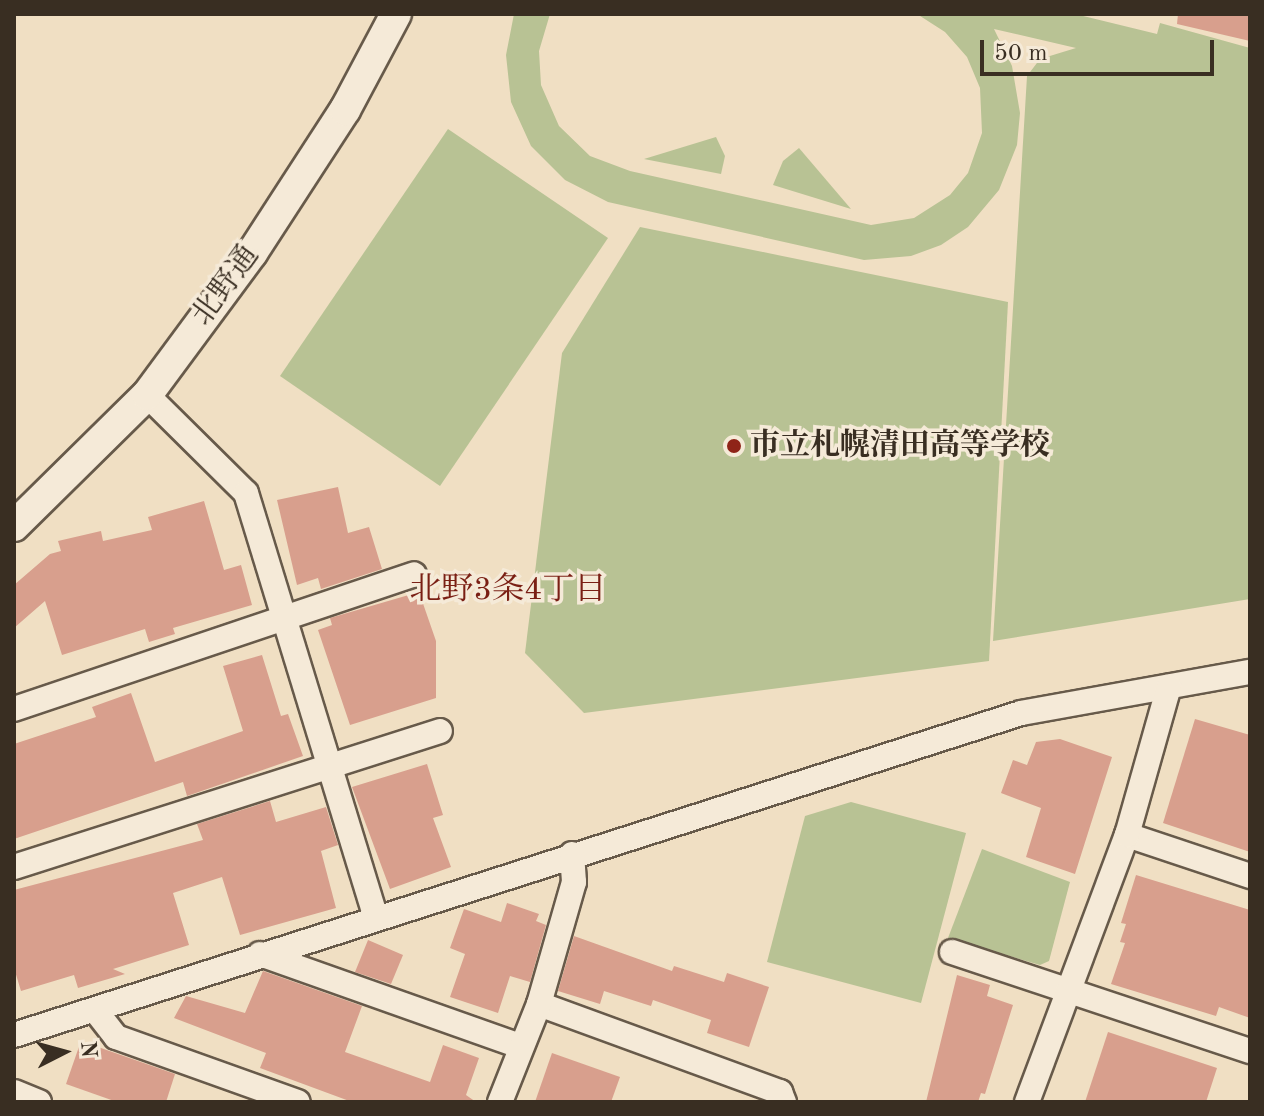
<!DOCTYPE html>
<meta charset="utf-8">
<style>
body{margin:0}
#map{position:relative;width:1264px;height:1116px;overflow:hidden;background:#f0dfc3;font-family:"Old Standard TT","Noto Serif JP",serif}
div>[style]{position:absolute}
.green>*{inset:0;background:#b8c294}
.building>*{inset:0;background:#d89f8d}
.roads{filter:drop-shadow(2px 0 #675a4a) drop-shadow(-2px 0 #675a4a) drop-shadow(0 2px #675a4a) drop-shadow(0 -2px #675a4a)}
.minor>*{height:24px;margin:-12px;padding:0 12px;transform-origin:12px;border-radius:12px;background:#f5ead8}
.tertiary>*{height:30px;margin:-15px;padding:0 15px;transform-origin:15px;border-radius:15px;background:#f5ead8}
.dots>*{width:22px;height:22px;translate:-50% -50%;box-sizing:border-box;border:4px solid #f5ead8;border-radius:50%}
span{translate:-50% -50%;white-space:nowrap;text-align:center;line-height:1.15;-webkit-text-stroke:7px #f5ead8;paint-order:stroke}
.street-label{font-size:30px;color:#392e22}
.poi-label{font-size:30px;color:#392e22;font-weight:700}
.left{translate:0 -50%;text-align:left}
.neighbourhood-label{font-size:32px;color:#7a1f14}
.frame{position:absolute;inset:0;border:16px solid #392e22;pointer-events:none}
.north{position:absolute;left:24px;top:1012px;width:80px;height:80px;-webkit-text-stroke:6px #f5ead8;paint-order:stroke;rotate:84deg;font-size:22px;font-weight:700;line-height:32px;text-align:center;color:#392e22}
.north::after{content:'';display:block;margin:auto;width:28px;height:36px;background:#392e22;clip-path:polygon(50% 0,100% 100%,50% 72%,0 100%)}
.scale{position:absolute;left:980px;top:40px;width:234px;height:36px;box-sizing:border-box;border:4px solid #392e22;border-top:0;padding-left:10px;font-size:24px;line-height:28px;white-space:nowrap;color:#392e22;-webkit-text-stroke:6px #f5ead8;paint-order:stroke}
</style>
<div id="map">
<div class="green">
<i style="clip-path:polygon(514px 14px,550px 14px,539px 51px,541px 85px,559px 126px,590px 156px,630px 171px,871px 225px,914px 218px,950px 195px,968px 173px,982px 133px,980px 88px,967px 57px,945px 32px,917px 14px,1075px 14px,1157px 34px,1160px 23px,1250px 48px,1250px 599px,993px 641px,1027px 76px,1040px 59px,1076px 48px,994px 29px,1012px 66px,1020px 113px,1017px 145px,999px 190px,968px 227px,941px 245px,911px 256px,864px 260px,608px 202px,565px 180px,531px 146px,511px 102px,506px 55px)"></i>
<i style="clip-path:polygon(448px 129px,608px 238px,440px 486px,280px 376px)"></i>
<i style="clip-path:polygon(716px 137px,725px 156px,721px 174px,644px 159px)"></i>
<i style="clip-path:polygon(799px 148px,851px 209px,773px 185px,783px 161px)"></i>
<i style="clip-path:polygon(640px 227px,1008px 302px,989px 661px,584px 713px,525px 653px,562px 353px)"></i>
<i style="clip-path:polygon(851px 802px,966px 833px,921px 1003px,767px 962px,805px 816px)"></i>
<i style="clip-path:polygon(982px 849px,1070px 882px,1049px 961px,1040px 965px,948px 938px)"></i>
</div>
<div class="building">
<i style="clip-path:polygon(1178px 14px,1250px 14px,1250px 41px,1177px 24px)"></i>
<i style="clip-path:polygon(338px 487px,348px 533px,369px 527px,382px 569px,321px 589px,318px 578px,297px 585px,277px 500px)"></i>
<i style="clip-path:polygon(204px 501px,224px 570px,241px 565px,252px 605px,173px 628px,175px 634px,149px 642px,145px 629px,62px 655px,45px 601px,14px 628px,14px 585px,50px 554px,61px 551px,58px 541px,101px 531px,103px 541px,152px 530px,148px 517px)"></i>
<i style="clip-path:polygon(419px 592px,436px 641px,436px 698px,350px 725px,318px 630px,332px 625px,330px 618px)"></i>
<i style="clip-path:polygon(262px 655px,281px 716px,288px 714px,303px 756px,187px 796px,183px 782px,14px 839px,14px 744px,96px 717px,92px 707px,131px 693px,155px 762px,243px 731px,223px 666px)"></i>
<i style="clip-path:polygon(1195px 719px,1250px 735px,1250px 852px,1163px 823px)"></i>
<i style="clip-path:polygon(1060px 739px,1112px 757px,1075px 874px,1026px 857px,1041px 808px,1001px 793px,1013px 760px,1027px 765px,1036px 742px)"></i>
<i style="clip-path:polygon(427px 764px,443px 815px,433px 818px,451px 867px,390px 889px,352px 787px)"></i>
<i style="clip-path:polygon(270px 801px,276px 822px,326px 807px,338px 845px,321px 851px,336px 908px,240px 935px,222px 877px,173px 893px,189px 945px,113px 969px,125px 974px,78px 988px,74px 975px,21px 991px,14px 968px,14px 890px,203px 840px,197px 824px)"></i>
<i style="clip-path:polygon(1136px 875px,1250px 910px,1250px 1018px,1219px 1007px,1216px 1016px,1111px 984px,1125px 943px,1120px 942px,1126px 924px,1121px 923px)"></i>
<i style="clip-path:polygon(507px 903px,539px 914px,536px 921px,546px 925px,530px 982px,510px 976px,498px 1013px,450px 997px,465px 954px,450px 948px,464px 909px,501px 922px)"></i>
<i style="clip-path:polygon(574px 936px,672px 971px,674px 966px,724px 982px,727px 973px,769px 987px,749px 1047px,707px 1033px,711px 1020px,653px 1000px,651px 1006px,604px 991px,600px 1004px,558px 991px)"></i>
<i style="clip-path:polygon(368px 940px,403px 955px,391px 984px,355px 972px)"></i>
<i style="clip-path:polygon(263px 971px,362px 1006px,345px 1052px,430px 1082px,443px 1045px,479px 1058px,466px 1095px,476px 1102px,352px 1102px,260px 1068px,266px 1053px,174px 1018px,186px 996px,245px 1013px)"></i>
<i style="clip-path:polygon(957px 975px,990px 985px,987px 996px,1013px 1005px,985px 1094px,981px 1093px,978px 1102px,926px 1102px)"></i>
<i style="clip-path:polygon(1108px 1032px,1217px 1068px,1206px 1102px,1085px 1102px)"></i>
<i style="clip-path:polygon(81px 1041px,175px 1074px,166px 1102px,117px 1102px,66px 1084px)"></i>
<i style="clip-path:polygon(552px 1053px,620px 1077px,611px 1102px,535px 1102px)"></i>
</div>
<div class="roads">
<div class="minor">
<i style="left:147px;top:395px;width:139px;rotate:44.7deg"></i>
<i style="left:246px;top:493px;width:444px;rotate:73deg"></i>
<i style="left:14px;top:709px;width:422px;rotate:-18.6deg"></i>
<i style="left:1127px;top:835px;width:130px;rotate:18.4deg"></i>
<i style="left:14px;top:867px;width:447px;rotate:-17.7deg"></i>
<i style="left:952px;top:952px;width:314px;rotate:18.4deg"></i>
<i style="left:260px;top:954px;width:276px;rotate:19.5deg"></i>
<i style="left:539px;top:1004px;width:257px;rotate:20.1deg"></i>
<i style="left:780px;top:1092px;width:11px;rotate:68deg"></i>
<i style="left:95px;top:1010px;width:34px;rotate:52deg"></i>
<i style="left:116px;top:1037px;width:193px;rotate:19.7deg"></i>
<i style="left:14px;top:1035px;width:1057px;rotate:-17.73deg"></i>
<i style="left:1021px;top:713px;width:233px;rotate:-10.2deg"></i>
<i style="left:14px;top:1092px;width:27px;rotate:22deg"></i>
<i style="left:500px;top:1102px;width:105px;rotate:-68.3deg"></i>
<i style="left:539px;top:1004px;width:127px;rotate:-74deg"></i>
<i style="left:574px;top:882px;width:28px;rotate:-94deg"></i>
<i style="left:1027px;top:1102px;width:285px;rotate:-69.5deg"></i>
<i style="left:1127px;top:835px;width:154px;rotate:-74.2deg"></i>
</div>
<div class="tertiary">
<i style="left:14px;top:526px;width:187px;rotate:-44.6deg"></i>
<i style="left:147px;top:395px;width:177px;rotate:-53.5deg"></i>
<i style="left:252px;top:253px;width:171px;rotate:-57deg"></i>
<i style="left:345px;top:110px;width:109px;rotate:-62deg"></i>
</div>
</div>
<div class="dots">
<i style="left:734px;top:446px;background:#8f2418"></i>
</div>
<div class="street-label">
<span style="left:226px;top:286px;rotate:-54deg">北野通</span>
</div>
<div class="poi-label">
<span class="left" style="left:750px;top:446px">市立札幌清田高等学校</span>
</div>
<div class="neighbourhood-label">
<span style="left:508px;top:591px">北野3条4丁目</span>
</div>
<div class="frame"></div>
<div class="north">N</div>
<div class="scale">50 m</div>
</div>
